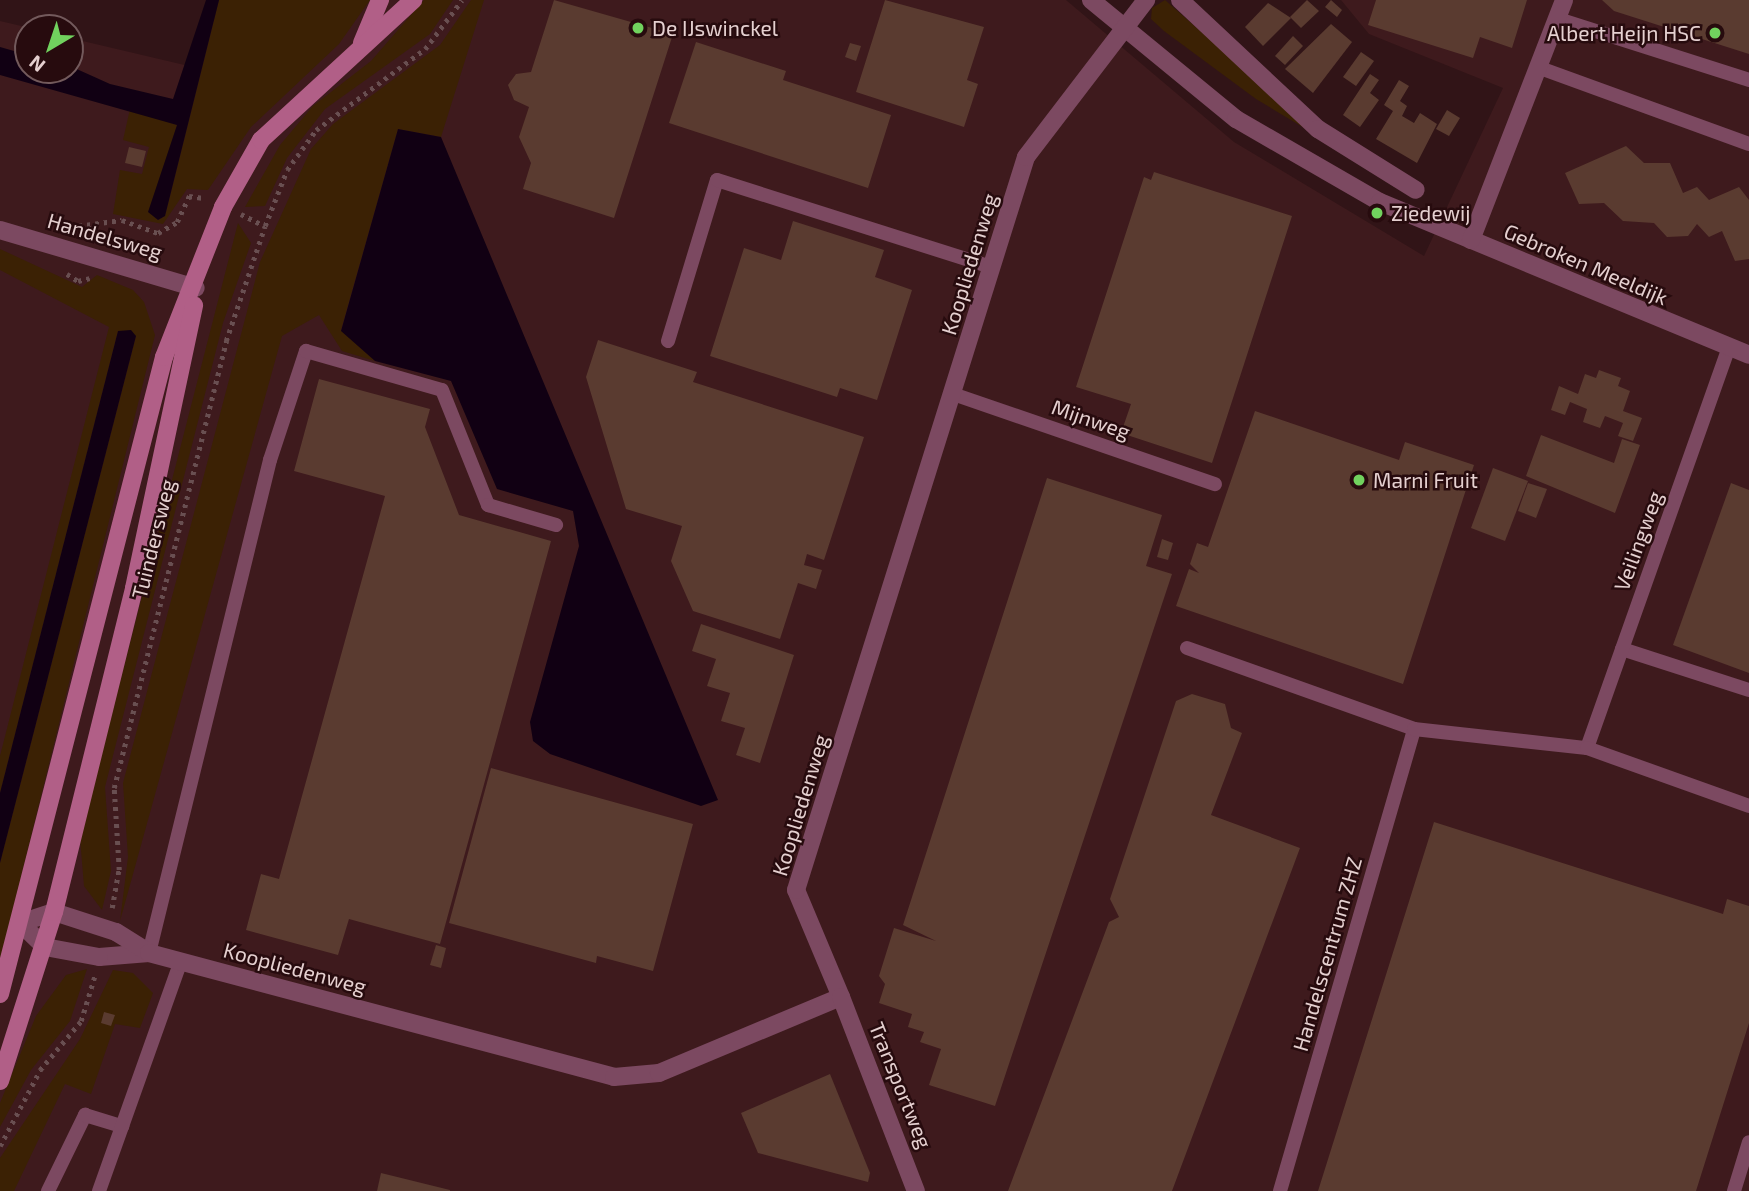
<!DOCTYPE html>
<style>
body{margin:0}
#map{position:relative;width:1749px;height:1191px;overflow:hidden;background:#311417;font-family:"Exo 2",sans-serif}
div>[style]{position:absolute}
.built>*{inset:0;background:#3e1a1d}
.green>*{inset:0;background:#3b2104}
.water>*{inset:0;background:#110013}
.building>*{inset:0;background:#5a3b30}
.path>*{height:4.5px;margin-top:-2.25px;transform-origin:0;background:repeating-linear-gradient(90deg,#694f51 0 3.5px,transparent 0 8.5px)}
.service>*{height:14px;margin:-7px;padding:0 7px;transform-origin:7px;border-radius:7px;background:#7c4961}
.minor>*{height:18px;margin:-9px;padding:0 9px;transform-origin:9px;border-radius:9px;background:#7c4961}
.secondary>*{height:18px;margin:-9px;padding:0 9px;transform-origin:9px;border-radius:9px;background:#b15f87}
.dots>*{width:19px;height:19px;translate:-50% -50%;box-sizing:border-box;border:4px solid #270b0e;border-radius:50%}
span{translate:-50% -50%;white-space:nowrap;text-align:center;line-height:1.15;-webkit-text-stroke:5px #270b0e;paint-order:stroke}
.poi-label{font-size:21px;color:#e5d0d0}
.left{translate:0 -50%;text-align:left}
.right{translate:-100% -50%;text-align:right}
.street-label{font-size:21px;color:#e5d0d0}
.north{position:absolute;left:14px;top:14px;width:70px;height:70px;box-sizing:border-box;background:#270b0e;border:2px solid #735a5c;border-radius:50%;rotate:219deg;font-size:19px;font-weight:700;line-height:28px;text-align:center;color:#e5d0d0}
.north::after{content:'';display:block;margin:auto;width:24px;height:32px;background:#71d25e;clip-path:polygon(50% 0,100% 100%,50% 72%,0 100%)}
</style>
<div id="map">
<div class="built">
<i style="clip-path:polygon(223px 0,1066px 0,1234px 142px,1424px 256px,1503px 88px,1369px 34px,1341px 0,1749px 0,1749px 1191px,0 1191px,0 21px,30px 28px,28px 70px,70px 70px,70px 38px,193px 67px)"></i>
</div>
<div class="green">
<i style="clip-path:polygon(219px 0,370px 0,339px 44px,251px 127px,208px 190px,187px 189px,163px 224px,113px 214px,120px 170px,142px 174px,149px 147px,123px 140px,130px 109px,177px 125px,152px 214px,158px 220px,165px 216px)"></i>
<i style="clip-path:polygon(424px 0,453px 0,430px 34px,325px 109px,287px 158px,265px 206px,245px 207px,280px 145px,313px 106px,371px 61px)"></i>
<i style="clip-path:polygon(471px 0,484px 0,441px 137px,398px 129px,341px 330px,375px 361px,342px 351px,319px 315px,282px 336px,120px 921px,128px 857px,123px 783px,260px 262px,311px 149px,333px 124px,440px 45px)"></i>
<i style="clip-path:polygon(1165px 0,1291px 111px,1351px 156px,1256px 99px,1164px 31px,1151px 19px,1152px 8px)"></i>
<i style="clip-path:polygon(238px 223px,251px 243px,223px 323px,105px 787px,111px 871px,102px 910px,84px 886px,80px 838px)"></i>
<i style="clip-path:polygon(0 249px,82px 287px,97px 275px,133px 290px,144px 302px,155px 335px,0 962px,0 863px,136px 336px,118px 331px,0 793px,0 756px,109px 327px,0 270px)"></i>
<i style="clip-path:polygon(87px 969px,70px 1021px,31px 1070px,0 1127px,0 1103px,36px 1016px,66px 975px)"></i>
<i style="clip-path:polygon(113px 970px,133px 973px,153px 993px,140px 1028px,115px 1024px,91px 1094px,65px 1084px,14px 1191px,0 1191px,0 1158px,80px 1039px)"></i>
</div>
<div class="water">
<i style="clip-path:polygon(206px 0,219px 0,165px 216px,158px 220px,148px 212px,177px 125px,0 75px,0 47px,28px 55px,28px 70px,70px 66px,110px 84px,173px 99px)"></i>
<i style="clip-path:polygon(398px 129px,441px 137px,718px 800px,701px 806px,550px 754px,533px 741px,530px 722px,579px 546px,573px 511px,497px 489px,451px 381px,375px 361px,341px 331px)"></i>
<i style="clip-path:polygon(131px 330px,136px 336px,0 863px,0 793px,118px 331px)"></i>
</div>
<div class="building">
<i style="clip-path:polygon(554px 0,673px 34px,614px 218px,523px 189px,531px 163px,519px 137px,529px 107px,514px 100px,508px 85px,516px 74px,531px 72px)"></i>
<i style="clip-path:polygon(885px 0,984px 27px,967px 80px,978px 84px,964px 127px,856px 92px)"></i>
<i style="clip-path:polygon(1307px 0,1319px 11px,1301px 28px,1290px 17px)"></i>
<i style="clip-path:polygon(1331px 0,1342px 10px,1337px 17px,1325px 7px)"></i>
<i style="clip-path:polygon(1376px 0,1527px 0,1512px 48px,1480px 37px,1473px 58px,1368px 25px)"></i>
<i style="clip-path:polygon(1602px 0,1749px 0,1749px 54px,1614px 11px)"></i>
<i style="clip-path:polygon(1268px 3px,1291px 18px,1263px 46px,1245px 27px)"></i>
<i style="clip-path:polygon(1331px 24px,1352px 42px,1313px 93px,1285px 69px)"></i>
<i style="clip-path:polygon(1293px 36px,1303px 46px,1285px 65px,1275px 56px)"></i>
<i style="clip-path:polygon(696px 42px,786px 71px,783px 80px,891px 115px,868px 188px,669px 123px)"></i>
<i style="clip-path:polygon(850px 43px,861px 46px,856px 61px,845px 57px)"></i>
<i style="clip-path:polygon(1361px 52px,1374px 61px,1356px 86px,1343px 77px)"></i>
<i style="clip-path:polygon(1370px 74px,1379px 80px,1370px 93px,1379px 100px,1360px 127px,1343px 115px)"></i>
<i style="clip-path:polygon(1399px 80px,1409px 86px,1400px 101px,1407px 106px,1402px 116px,1414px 123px,1420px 113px,1437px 124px,1417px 163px,1376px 139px,1393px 111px,1384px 105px)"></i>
<i style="clip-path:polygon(1447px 110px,1460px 118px,1449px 136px,1436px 129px)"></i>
<i style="clip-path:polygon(1626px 146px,1644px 163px,1670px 163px,1683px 193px,1697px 187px,1709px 200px,1739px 187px,1749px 200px,1749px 259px,1735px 261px,1722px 231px,1709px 237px,1697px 224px,1688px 236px,1667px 237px,1654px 223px,1623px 221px,1604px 203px,1579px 204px,1565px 173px)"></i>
<i style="clip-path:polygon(129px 147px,146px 151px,142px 167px,125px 163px)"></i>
<i style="clip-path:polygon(1154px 172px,1292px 216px,1212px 463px,1121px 433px,1131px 404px,1076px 387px,1144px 177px,1151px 180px)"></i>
<i style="clip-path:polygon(793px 221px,884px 250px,875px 277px,912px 290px,877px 400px,840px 388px,837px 397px,710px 356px,744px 248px,781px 260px)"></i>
<i style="clip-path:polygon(598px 340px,697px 372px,693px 382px,864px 437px,824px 560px,807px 554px,804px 565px,822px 570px,816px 589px,798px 583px,780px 639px,693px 611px,671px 561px,682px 526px,626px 509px,586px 377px)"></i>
<i style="clip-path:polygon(1599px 370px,1621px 378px,1618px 386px,1630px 391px,1623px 411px,1642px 418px,1633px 441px,1618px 436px,1623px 423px,1605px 416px,1600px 428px,1583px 422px,1587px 409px,1570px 402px,1565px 415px,1551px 410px,1559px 386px,1578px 394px,1585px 374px,1596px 378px)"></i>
<i style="clip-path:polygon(319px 379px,430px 409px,425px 427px,459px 515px,551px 541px,440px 944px,349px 919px,338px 955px,246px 930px,261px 874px,279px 879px,385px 496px,294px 471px)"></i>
<i style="clip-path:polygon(1255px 411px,1399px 460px,1405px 442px,1474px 465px,1403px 684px,1176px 606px,1189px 569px,1199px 573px,1190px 564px,1197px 543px,1208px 547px)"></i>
<i style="clip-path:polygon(1541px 435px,1614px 463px,1622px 439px,1640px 445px,1615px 513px,1526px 476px)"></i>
<i style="clip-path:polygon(1493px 468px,1528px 481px,1505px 541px,1471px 528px)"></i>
<i style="clip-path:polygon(1047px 478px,1162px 515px,1146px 566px,1172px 574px,995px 1106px,929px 1085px,941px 1049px,920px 1042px,924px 1032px,908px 1027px,912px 1014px,879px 1003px,885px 984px,879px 976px,894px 928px,936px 941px,903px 925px)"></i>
<i style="clip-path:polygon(1528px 483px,1547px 489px,1536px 518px,1518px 511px)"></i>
<i style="clip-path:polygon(1731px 483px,1749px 490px,1749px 673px,1673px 645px)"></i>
<i style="clip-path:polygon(1162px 539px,1173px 543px,1168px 560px,1157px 557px)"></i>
<i style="clip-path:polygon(701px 624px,794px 655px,760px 763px,736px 755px,745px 728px,721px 721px,730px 693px,707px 686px,716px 659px,692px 651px)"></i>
<i style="clip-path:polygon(1192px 694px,1225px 704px,1231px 728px,1242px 733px,1211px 815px,1300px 848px,1172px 1191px,1008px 1191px,1109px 922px,1119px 917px,1110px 899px,1176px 701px)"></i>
<i style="clip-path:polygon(491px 768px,693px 824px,653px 971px,597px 956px,596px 963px,449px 923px)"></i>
<i style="clip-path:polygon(1434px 822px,1723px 914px,1727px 899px,1749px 906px,1749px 1023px,1696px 1191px,1318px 1191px)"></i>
<i style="clip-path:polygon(436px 945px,446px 948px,441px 968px,430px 965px)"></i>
<i style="clip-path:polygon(104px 1012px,115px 1015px,111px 1026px,101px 1023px)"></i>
<i style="clip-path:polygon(830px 1074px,870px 1173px,868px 1182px,758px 1153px,741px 1113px)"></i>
<i style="clip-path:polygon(381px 1173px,450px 1190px,450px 1191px,377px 1191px)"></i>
</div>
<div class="path">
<i style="left:241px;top:214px;width:27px;rotate:27deg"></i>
<i style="left:70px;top:227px;width:52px;rotate:-7.7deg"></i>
<i style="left:122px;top:220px;width:38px;rotate:20deg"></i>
<i style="left:158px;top:233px;width:22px;rotate:-30deg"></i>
<i style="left:177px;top:222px;width:29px;rotate:-65deg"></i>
<i style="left:189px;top:196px;width:15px;rotate:8deg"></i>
<i style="left:67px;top:274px;width:13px;rotate:32deg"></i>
<i style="left:78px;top:281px;width:12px;rotate:-14deg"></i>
<i style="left:112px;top:908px;width:39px;rotate:-80deg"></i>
<i style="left:119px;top:870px;width:82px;rotate:-93.5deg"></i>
<i style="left:114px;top:788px;width:461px;rotate:-75.9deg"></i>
<i style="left:226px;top:341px;width:121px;rotate:-71.3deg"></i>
<i style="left:265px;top:226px;width:60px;rotate:-68.6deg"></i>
<i style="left:287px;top:170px;width:49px;rotate:-54.1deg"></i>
<i style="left:316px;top:130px;width:136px;rotate:-36.6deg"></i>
<i style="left:425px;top:49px;width:61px;rotate:-52.9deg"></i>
<i style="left:0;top:1146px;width:86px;rotate:-62.2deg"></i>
<i style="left:40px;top:1070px;width:64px;rotate:-50.1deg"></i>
<i style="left:81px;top:1021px;width:48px;rotate:-73.1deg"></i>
</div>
<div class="service">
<i style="left:1558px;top:19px;width:201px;rotate:17.7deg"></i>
<i style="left:1540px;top:68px;width:222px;rotate:20deg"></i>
<i style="left:668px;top:341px;width:168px;rotate:-73.1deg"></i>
<i style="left:717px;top:180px;width:288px;rotate:17.6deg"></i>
<i style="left:953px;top:394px;width:277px;rotate:19deg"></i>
<i style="left:1187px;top:648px;width:241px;rotate:19.6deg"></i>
<i style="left:1622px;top:649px;width:133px;rotate:17.9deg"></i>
<i style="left:1587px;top:748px;width:425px;rotate:-70.5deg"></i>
<i style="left:149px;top:953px;width:508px;rotate:-76.21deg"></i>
<i style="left:270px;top:460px;width:115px;rotate:-71.7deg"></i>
<i style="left:306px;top:351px;width:141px;rotate:16deg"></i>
<i style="left:442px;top:390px;width:124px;rotate:68.2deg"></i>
<i style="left:488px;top:505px;width:71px;rotate:16.4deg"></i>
<i style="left:48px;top:1191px;width:85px;rotate:-64deg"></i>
<i style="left:85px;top:1115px;width:39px;rotate:17deg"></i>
<i style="left:99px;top:1191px;width:244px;rotate:-70.4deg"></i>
<i style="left:1280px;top:1191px;width:481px;rotate:-73.8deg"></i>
<i style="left:1414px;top:729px;width:174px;rotate:6.3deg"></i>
<i style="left:1587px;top:748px;width:172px;rotate:19.7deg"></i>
<i style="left:1734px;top:1191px;width:51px;rotate:-73deg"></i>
</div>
<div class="minor">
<i style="left:1091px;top:0;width:188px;rotate:39.4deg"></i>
<i style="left:1236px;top:119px;width:166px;rotate:30deg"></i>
<i style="left:1380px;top:202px;width:399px;rotate:22.5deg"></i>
<i style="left:1180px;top:0;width:189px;rotate:43.1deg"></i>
<i style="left:1318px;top:129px;width:115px;rotate:31.9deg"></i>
<i style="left:0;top:230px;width:204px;rotate:16.5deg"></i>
<i style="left:1471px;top:240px;width:257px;rotate:-68.8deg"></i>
<i style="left:149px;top:953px;width:50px;rotate:175.4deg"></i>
<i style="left:99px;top:957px;width:55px;rotate:-169.5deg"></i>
<i style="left:45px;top:947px;width:35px;rotate:-136deg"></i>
<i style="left:20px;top:923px;width:36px;rotate:-18deg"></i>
<i style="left:54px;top:912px;width:65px;rotate:17.9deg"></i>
<i style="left:116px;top:932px;width:39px;rotate:32deg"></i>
<i style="left:149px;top:953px;width:481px;rotate:14.9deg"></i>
<i style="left:614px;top:1077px;width:45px;rotate:-5.1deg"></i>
<i style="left:659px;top:1073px;width:197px;rotate:-22.7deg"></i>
<i style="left:841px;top:997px;width:116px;rotate:-112.8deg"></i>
<i style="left:796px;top:890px;width:768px;rotate:-72.58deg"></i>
<i style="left:1026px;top:157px;width:198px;rotate:-52.6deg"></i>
<i style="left:841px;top:997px;width:208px;rotate:68.9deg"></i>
</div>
<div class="secondary">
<i style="left:362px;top:43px;width:47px;rotate:-67.3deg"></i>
<i style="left:0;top:994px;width:658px;rotate:-75.56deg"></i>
<i style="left:164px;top:357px;width:161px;rotate:-68.5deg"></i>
<i style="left:223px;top:207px;width:77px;rotate:-60.4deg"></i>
<i style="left:261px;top:140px;width:207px;rotate:-42.6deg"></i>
<i style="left:0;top:1081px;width:177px;rotate:-72.3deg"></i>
<i style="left:54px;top:912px;width:334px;rotate:-76.1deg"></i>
<i style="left:134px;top:588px;width:289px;rotate:-78deg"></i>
</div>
<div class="dots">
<i style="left:638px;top:28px;background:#71d25e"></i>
<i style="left:1715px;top:33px;background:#71d25e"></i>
<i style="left:1377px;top:213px;background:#71d25e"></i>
<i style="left:1359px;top:480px;background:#71d25e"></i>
</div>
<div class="poi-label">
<span class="left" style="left:652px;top:28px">De IJswinckel</span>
<span class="right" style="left:1701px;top:33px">Albert Heijn HSC</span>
<span class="left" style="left:1391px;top:213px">Ziedewij</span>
<span class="left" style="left:1373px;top:480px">Marni Fruit</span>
</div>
<div class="street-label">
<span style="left:105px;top:236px;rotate:16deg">Handelsweg</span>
<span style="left:969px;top:264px;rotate:-73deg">Koopliedenweg</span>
<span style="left:1586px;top:264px;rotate:23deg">Gebroken Meeldijk</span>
<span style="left:1091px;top:419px;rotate:19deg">Mijnweg</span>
<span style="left:153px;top:539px;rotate:-76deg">Tuindersweg</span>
<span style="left:1638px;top:541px;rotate:-70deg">Veilingweg</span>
<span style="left:800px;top:805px;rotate:-73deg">Koopliedenweg</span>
<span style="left:1327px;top:954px;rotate:-74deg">Handelscentrum ZHZ</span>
<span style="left:295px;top:968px;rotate:15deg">Koopliedenweg</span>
<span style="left:901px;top:1085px;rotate:68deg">Transportweg</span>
</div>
<div class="north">N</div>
</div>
